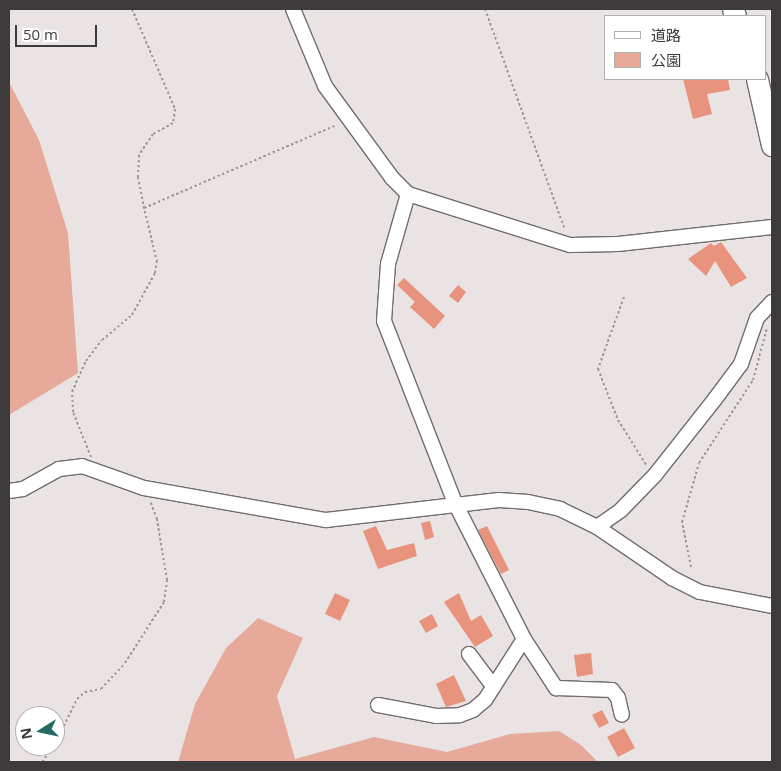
<!DOCTYPE html>
<meta charset="utf-8">
<style>
body{margin:0}
#map{position:relative;width:781px;height:771px;overflow:hidden;background:#e9e4e3;font-family:"Open Sans","Noto Sans JP",sans-serif}
div>[style]{position:absolute}
.green>*{inset:0;background:#e7aa9a}
.building>*{inset:0;background:#e8937d}
.path>*{height:2px;margin-top:-1px;transform-origin:0;background:repeating-linear-gradient(90deg,#9c9897 0 2.5px,transparent 0 5px)}
.roads{filter:drop-shadow(1px 0 #716d6b) drop-shadow(-1px 0 #716d6b) drop-shadow(0 1px #716d6b) drop-shadow(0 -1px #716d6b)}
.minor>*{height:14px;margin:-7px;padding:0 7px;transform-origin:7px;border-radius:7px;background:#fff}
.highway>*{height:21px;margin:-10.5px;padding:0 10.5px;transform-origin:10.5px;border-radius:10.5px;background:#fff}
span{translate:-50% -50%;white-space:nowrap;text-align:center;line-height:1.15;-webkit-text-stroke:4.5px #fff;paint-order:stroke}
.frame{position:absolute;inset:0;border:10px solid #3c3a3a;pointer-events:none}
.legend{position:absolute;left:604px;top:15px;width:162px;height:65px;box-sizing:border-box;background:#fff;border:1px solid #b1b0b0;margin:0;padding:6px 9px;list-style:none;font-size:15px;color:#3c3a3a}
.legend li{display:flex;align-items:center;gap:10px;height:25px}
.legend b{width:25px;border:1px solid #b1b0b0}
.north{position:absolute;left:15px;top:706px;width:50px;height:50px;box-sizing:border-box;background:#fff;border:1px solid #b1b0b0;border-radius:50%;rotate:260deg;font-size:14px;font-weight:700;line-height:20px;text-align:center;color:#3c3a3a}
.north::after{content:'';display:block;margin:auto;width:18px;height:22px;background:#236c65;clip-path:polygon(50% 0,100% 100%,50% 72%,0 100%)}
.scale{position:absolute;left:15px;top:25px;width:82px;height:22px;box-sizing:border-box;border:2px solid #3c3a3a;border-top:0;padding-left:6px;font-size:15px;line-height:18px;white-space:nowrap;color:#3c3a3a;-webkit-text-stroke:4px #fff;paint-order:stroke}
</style>
<div id="map">
<div class="green">
<i style="clip-path:polygon(9px 82px,39px 140px,68px 233px,78px 373px,9px 415px)"></i>
<i style="clip-path:polygon(258px 618px,303px 638px,277px 696px,295px 759px,374px 737px,447px 752px,510px 734px,559px 731px,581px 745px,598px 762px,178px 762px,195px 704px,226px 648px)"></i>
</div>
<div class="building">
<i style="clip-path:polygon(683px 79px,728px 79px,730px 90px,707px 94px,712px 114px,693px 119px)"></i>
<i style="clip-path:polygon(721px 242px,747px 278px,731px 287px,715px 261px,706px 276px,688px 259px,711px 243px,714px 246px)"></i>
<i style="clip-path:polygon(404px 278px,445px 316px,434px 329px,410px 307px,415px 302px,397px 285px)"></i>
<i style="clip-path:polygon(458px 285px,466px 292px,458px 303px,449px 296px)"></i>
<i style="clip-path:polygon(430px 521px,434px 537px,425px 540px,421px 523px)"></i>
<i style="clip-path:polygon(376px 526px,387px 550px,414px 543px,417px 556px,378px 569px,363px 531px)"></i>
<i style="clip-path:polygon(487px 526px,509px 570px,501px 574px,478px 530px)"></i>
<i style="clip-path:polygon(335px 593px,350px 600px,340px 621px,325px 614px)"></i>
<i style="clip-path:polygon(459px 593px,471px 621px,481px 615px,493px 636px,475px 647px,444px 602px)"></i>
<i style="clip-path:polygon(432px 614px,438px 626px,426px 633px,419px 621px)"></i>
<i style="clip-path:polygon(591px 653px,593px 674px,577px 677px,574px 655px)"></i>
<i style="clip-path:polygon(454px 675px,466px 701px,446px 707px,436px 684px)"></i>
<i style="clip-path:polygon(602px 710px,609px 723px,599px 728px,592px 715px)"></i>
<i style="clip-path:polygon(624px 728px,635px 748px,618px 757px,607px 737px)"></i>
</div>
<div class="path">
<i style="left:132px;top:9px;width:109px;rotate:66.7deg"></i>
<i style="left:175px;top:109px;width:14px;rotate:98deg"></i>
<i style="left:173px;top:123px;width:23px;rotate:151deg"></i>
<i style="left:153px;top:134px;width:25px;rotate:124deg"></i>
<i style="left:139px;top:155px;width:22px;rotate:93deg"></i>
<i style="left:138px;top:177px;width:32px;rotate:79deg"></i>
<i style="left:485px;top:9px;width:235px;rotate:70.1deg"></i>
<i style="left:624px;top:297px;width:77px;rotate:109.9deg"></i>
<i style="left:598px;top:369px;width:55px;rotate:68.6deg"></i>
<i style="left:618px;top:420px;width:54px;rotate:57.8deg"></i>
<i style="left:91px;top:457px;width:48px;rotate:-111.8deg"></i>
<i style="left:73px;top:412px;width:20px;rotate:-93deg"></i>
<i style="left:72px;top:392px;width:34px;rotate:-66deg"></i>
<i style="left:86px;top:361px;width:26px;rotate:-53deg"></i>
<i style="left:102px;top:340px;width:39px;rotate:-40deg"></i>
<i style="left:132px;top:315px;width:48px;rotate:-61.3deg"></i>
<i style="left:155px;top:273px;width:11px;rotate:-80deg"></i>
<i style="left:157px;top:262px;width:56px;rotate:-103.5deg"></i>
<i style="left:144px;top:208px;width:210px;rotate:-23.3deg"></i>
<i style="left:691px;top:567px;width:46px;rotate:-101.3deg"></i>
<i style="left:682px;top:522px;width:61px;rotate:-73.9deg"></i>
<i style="left:699px;top:463px;width:99px;rotate:-57deg"></i>
<i style="left:753px;top:380px;width:54px;rotate:-74.9deg"></i>
<i style="left:55px;top:744px;width:50px;rotate:-63.9deg"></i>
<i style="left:77px;top:699px;width:11px;rotate:-41deg"></i>
<i style="left:85px;top:692px;width:16px;rotate:-11deg"></i>
<i style="left:101px;top:689px;width:35px;rotate:-47deg"></i>
<i style="left:125px;top:663px;width:72px;rotate:-57.4deg"></i>
<i style="left:164px;top:602px;width:22px;rotate:-82deg"></i>
<i style="left:167px;top:580px;width:62px;rotate:-99.3deg"></i>
<i style="left:157px;top:519px;width:19px;rotate:-111deg"></i>
<i style="left:42px;top:762px;width:20px;rotate:-53deg"></i>
</div>
<div class="roads">
<div class="minor">
<i style="left:293px;top:9px;width:83px;rotate:67.4deg"></i>
<i style="left:325px;top:86px;width:114px;rotate:53.9deg"></i>
<i style="left:392px;top:178px;width:23px;rotate:45deg"></i>
<i style="left:408px;top:194px;width:170px;rotate:17.5deg"></i>
<i style="left:570px;top:245px;width:48px;rotate:-1.2deg"></i>
<i style="left:618px;top:244px;width:155px;rotate:-6.3deg"></i>
<i style="left:9px;top:491px;width:14px;rotate:-8deg"></i>
<i style="left:23px;top:489px;width:41px;rotate:-29.1deg"></i>
<i style="left:59px;top:469px;width:23px;rotate:-7deg"></i>
<i style="left:82px;top:466px;width:66px;rotate:19.5deg"></i>
<i style="left:144px;top:488px;width:185px;rotate:10deg"></i>
<i style="left:326px;top:520px;width:174px;rotate:-6.6deg"></i>
<i style="left:499px;top:500px;width:29px;rotate:4deg"></i>
<i style="left:528px;top:502px;width:33px;rotate:12deg"></i>
<i style="left:560px;top:509px;width:41px;rotate:25.9deg"></i>
<i style="left:597px;top:527px;width:29px;rotate:-35deg"></i>
<i style="left:621px;top:510px;width:49px;rotate:-45.8deg"></i>
<i style="left:655px;top:475px;width:97px;rotate:-51.7deg"></i>
<i style="left:715px;top:399px;width:44px;rotate:-53.4deg"></i>
<i style="left:741px;top:364px;width:49px;rotate:-70.8deg"></i>
<i style="left:757px;top:318px;width:22px;rotate:-47deg"></i>
<i style="left:597px;top:527px;width:91px;rotate:34.2deg"></i>
<i style="left:672px;top:578px;width:31px;rotate:27deg"></i>
<i style="left:700px;top:592px;width:73px;rotate:11deg"></i>
<i style="left:524px;top:639px;width:59px;rotate:56.9deg"></i>
<i style="left:556px;top:688px;width:56px;rotate:2deg"></i>
<i style="left:612px;top:690px;width:10px;rotate:53deg"></i>
<i style="left:618px;top:698px;width:17px;rotate:77deg"></i>
<i style="left:469px;top:654px;width:40px;rotate:53deg"></i>
<i style="left:378px;top:705px;width:59px;rotate:10.7deg"></i>
<i style="left:436px;top:716px;width:24px;rotate:-2deg"></i>
<i style="left:460px;top:715px;width:14px;rotate:-21deg"></i>
<i style="left:473px;top:710px;width:16px;rotate:-40deg"></i>
<i style="left:485px;top:700px;width:72px;rotate:-57.4deg"></i>
<i style="left:524px;top:639px;width:153px;rotate:-116.9deg"></i>
<i style="left:455px;top:503px;width:195px;rotate:-111.3deg"></i>
<i style="left:384px;top:321px;width:57px;rotate:-86deg"></i>
<i style="left:388px;top:264px;width:73px;rotate:-74.1deg"></i>
</div>
<div class="highway">
<i style="left:733px;top:9px;width:7px;rotate:74deg"></i>
<i style="left:757px;top:79px;width:68px;rotate:77.2deg"></i>
</div>
</div>
<div class="frame"></div>
<ul class="legend">
<li><b style="height:6px;background:#fff"></b>道路</li>
<li><b style="height:14px;background:#e7aa9a"></b>公園</li>
</ul>
<div class="north">N</div>
<div class="scale">50 m</div>
</div>
